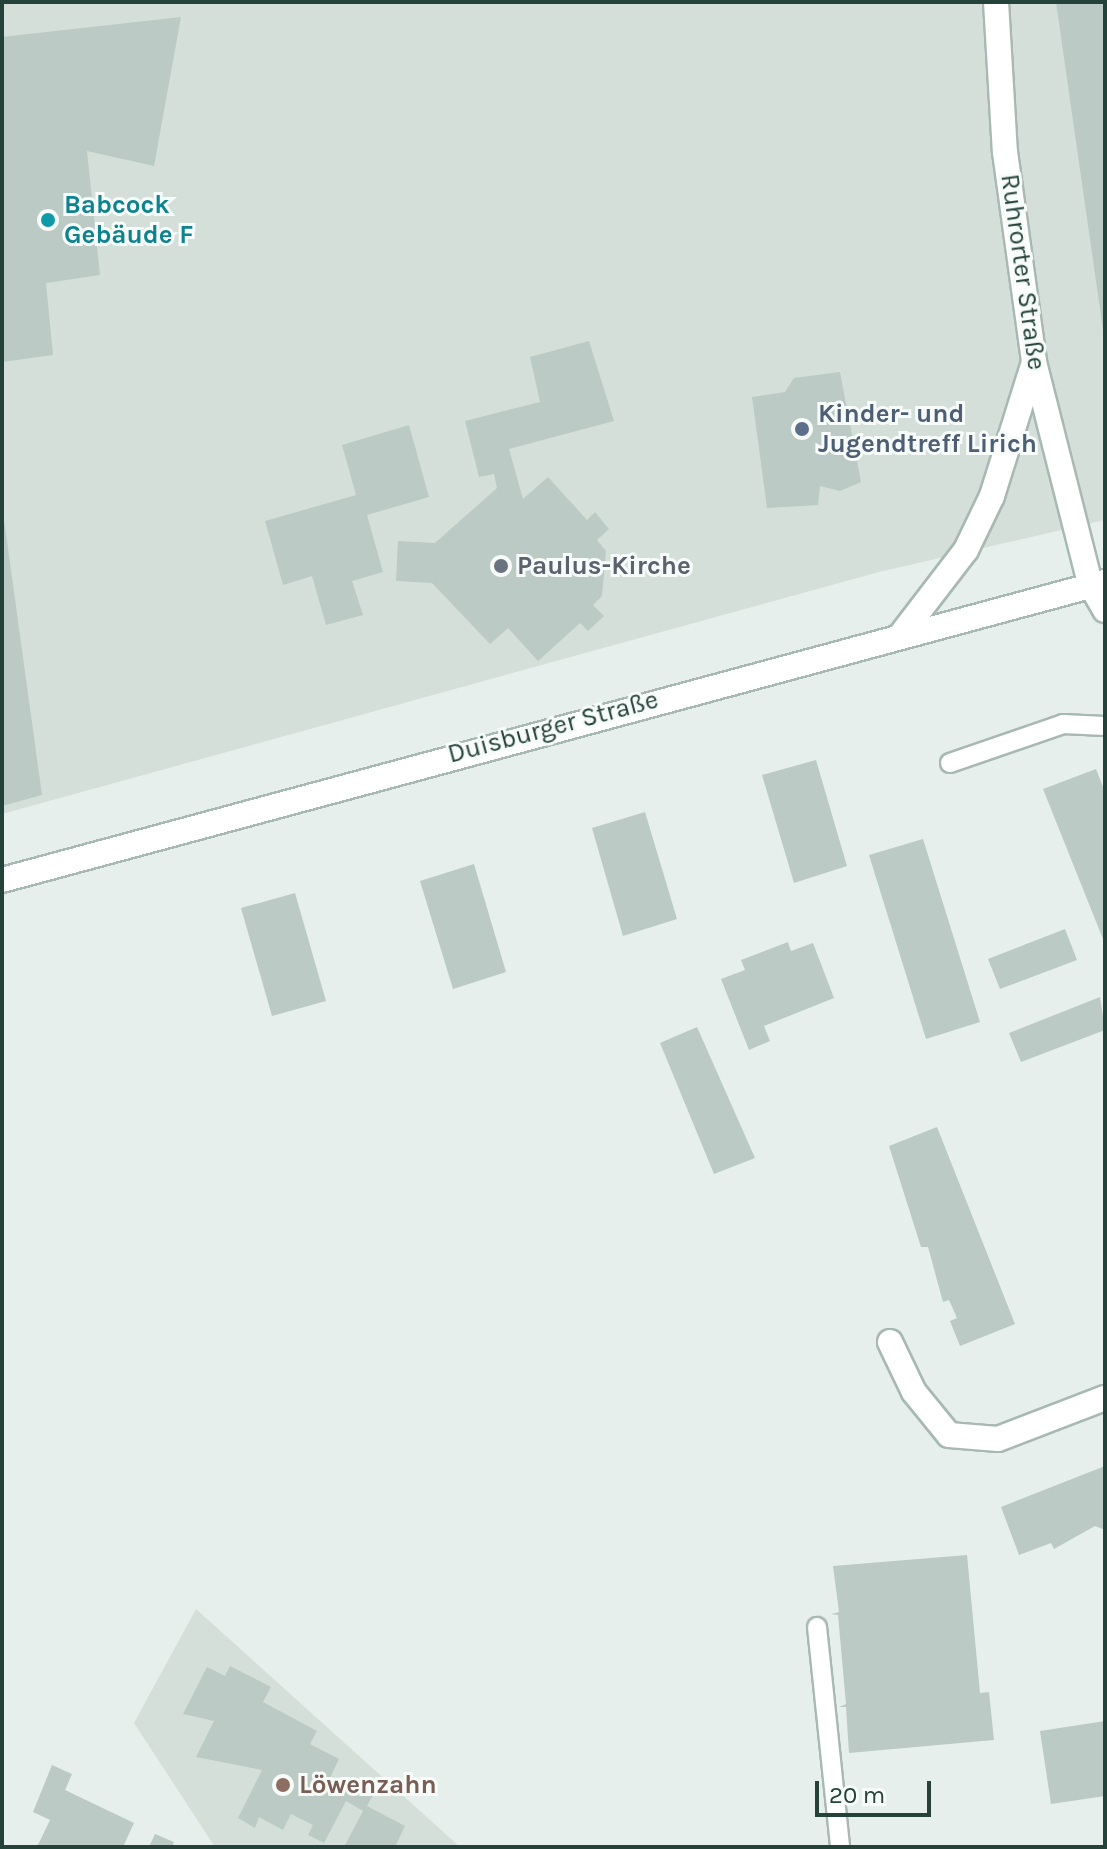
<!DOCTYPE html>
<meta charset="utf-8">
<style>
body{margin:0}
#map{position:relative;width:1107px;height:1849px;overflow:hidden;background:#e6efeb;font-family:Karla,sans-serif}
div>[style]{position:absolute}
.built>*{inset:0;background:#d4dfda}
.building>*{inset:0;background:#bbcac4}
.roads{filter:drop-shadow(2px 0 #a8b8b2) drop-shadow(-2px 0 #a8b8b2) drop-shadow(0 2px #a8b8b2) drop-shadow(0 -2px #a8b8b2)}
.lane>*{height:18px;margin:-9px;padding:0 9px;transform-origin:9px;border-radius:9px;background:#fff}
.street>*{height:24px;margin:-12px;padding:0 12px;transform-origin:12px;border-radius:12px;background:#fff}
.secondary>*{height:24px;margin:-12px;padding:0 12px;transform-origin:12px;border-radius:12px;background:#fff}
.dots>*{width:22px;height:22px;translate:-50% -50%;box-sizing:border-box;border:4px solid #f7fbf9;border-radius:50%}
span{translate:-50% -50%;white-space:nowrap;text-align:center;line-height:1.15;-webkit-text-stroke:6px #f7fbf9;paint-order:stroke}
.culture-label{font-size:26px;color:#0d838f;font-weight:700}
.left{translate:0 -50%;text-align:left}
.street-label{font-size:26px;color:#24423a}
.service-label{font-size:26px;color:#4e5e75;font-weight:700}
.worship-label{font-size:26px;color:#5b616d;font-weight:700}
.education-label{font-size:26px;color:#785e54;font-weight:700}
.frame{position:absolute;inset:0;border:4px solid #24423a;pointer-events:none}
.scale{position:absolute;left:815px;top:1781px;width:116px;height:36px;box-sizing:border-box;border:4px solid #24423a;border-top:0;padding-left:10px;font-size:24px;line-height:28px;white-space:nowrap;color:#24423a;-webkit-text-stroke:6px #f7fbf9;paint-order:stroke}
</style>
<div id="map">
<div class="built">
<i style="clip-path:polygon(2px 2px,1105px 2px,1105px 520px,879px 572px,2px 814px)"></i>
<i style="clip-path:polygon(196px 1609px,460px 1847px,215px 1847px,134px 1723px)"></i>
</div>
<div class="building">
<i style="clip-path:polygon(1056px 2px,1105px 2px,1105px 330px,1103px 330px)"></i>
<i style="clip-path:polygon(181px 17px,154px 166px,87px 151px,100px 275px,46px 283px,53px 355px,2px 362px,2px 37px)"></i>
<i style="clip-path:polygon(589px 341px,614px 421px,509px 449px,523px 499px,548px 477px,587px 520px,595px 512px,609px 529px,597px 540px,606px 551px,602px 596px,593px 605px,604px 616px,588px 631px,580px 623px,538px 661px,508px 628px,490px 644px,432px 583px,396px 581px,398px 541px,435px 543px,497px 488px,494px 474px,479px 477px,465px 421px,540px 402px,530px 357px)"></i>
<i style="clip-path:polygon(840px 372px,861px 482px,840px 491px,820px 486px,818px 505px,767px 508px,752px 397px,785px 392px,794px 378px)"></i>
<i style="clip-path:polygon(409px 425px,429px 497px,367px 515px,383px 572px,352px 581px,363px 615px,326px 625px,312px 576px,283px 585px,265px 521px,356px 495px,342px 445px)"></i>
<i style="clip-path:polygon(2px 505px,42px 795px,2px 806px)"></i>
<i style="clip-path:polygon(816px 760px,847px 866px,794px 883px,762px 775px)"></i>
<i style="clip-path:polygon(1096px 769px,1105px 792px,1105px 944px,1043px 789px)"></i>
<i style="clip-path:polygon(645px 812px,677px 919px,623px 936px,592px 828px)"></i>
<i style="clip-path:polygon(923px 839px,980px 1022px,926px 1039px,869px 855px)"></i>
<i style="clip-path:polygon(474px 864px,506px 972px,453px 989px,420px 881px)"></i>
<i style="clip-path:polygon(295px 893px,326px 1001px,272px 1016px,241px 908px)"></i>
<i style="clip-path:polygon(1065px 929px,1077px 960px,1000px 989px,988px 959px)"></i>
<i style="clip-path:polygon(788px 942px,791px 951px,813px 943px,834px 998px,764px 1026px,770px 1041px,749px 1050px,721px 979px,745px 970px,741px 960px)"></i>
<i style="clip-path:polygon(1100px 997px,1105px 1030px,1021px 1062px,1009px 1033px)"></i>
<i style="clip-path:polygon(697px 1027px,755px 1158px,714px 1174px,660px 1043px)"></i>
<i style="clip-path:polygon(937px 1127px,1015px 1324px,960px 1346px,950px 1321px,957px 1318px,949px 1300px,943px 1302px,928px 1247px,921px 1247px,889px 1146px)"></i>
<i style="clip-path:polygon(1105px 1466px,1105px 1530px,1095px 1526px,1054px 1549px,1051px 1543px,1019px 1555px,1001px 1507px)"></i>
<i style="clip-path:polygon(967px 1555px,980px 1693px,989px 1692px,994px 1740px,849px 1753px,846px 1707px,839px 1707px,846px 1704px,838px 1615px,831px 1614px,839px 1612px,833px 1566px)"></i>
<i style="clip-path:polygon(230px 1666px,271px 1687px,263px 1702px,317px 1731px,310px 1744px,339px 1759px,330px 1778px,374px 1793px,367px 1806px,405px 1826px,395px 1847px,344px 1847px,363px 1811px,346px 1801px,324px 1843px,308px 1835px,313px 1825px,291px 1814px,283px 1830px,259px 1817px,255px 1828px,238px 1818px,262px 1770px,196px 1757px,214px 1721px,183px 1714px,207px 1667px,225px 1676px)"></i>
<i style="clip-path:polygon(1105px 1721px,1105px 1796px,1051px 1804px,1040px 1731px)"></i>
<i style="clip-path:polygon(52px 1765px,72px 1774px,65px 1790px,134px 1823px,123px 1847px,37px 1847px,50px 1820px,33px 1812px)"></i>
<i style="clip-path:polygon(155px 1834px,174px 1842px,172px 1847px,149px 1847px)"></i>
</div>
<div class="roads">
<div class="lane">
<i style="left:950px;top:763px;width:120px;rotate:-19deg"></i>
<i style="left:1063px;top:724px;width:42px;rotate:2.7deg"></i>
<i style="left:817px;top:1627px;width:221px;rotate:84deg"></i>
</div>
<div class="street">
<i style="left:1090px;top:584px;width:30px;rotate:60deg"></i>
<i style="left:890px;top:1342px;width:55px;rotate:64.4deg"></i>
<i style="left:914px;top:1392px;width:55px;rotate:50.9deg"></i>
<i style="left:949px;top:1435px;width:49px;rotate:4.7deg"></i>
<i style="left:998px;top:1439px;width:115px;rotate:-21deg"></i>
</div>
<div class="secondary">
<i style="left:996px;top:2px;width:150px;rotate:86.6deg"></i>
<i style="left:1005px;top:152px;width:212px;rotate:82.1deg"></i>
<i style="left:1034px;top:362px;width:229px;rotate:75.8deg"></i>
<i style="left:900px;top:636px;width:108px;rotate:-52.5deg"></i>
<i style="left:966px;top:550px;width:60px;rotate:-64.3deg"></i>
<i style="left:992px;top:496px;width:137px;rotate:-72.6deg"></i>
<i style="left:2px;top:880px;width:1143px;rotate:-15.12deg"></i>
</div>
</div>
<div class="dots">
<i style="left:48px;top:220px;background:#0f9aa8"></i>
<i style="left:802px;top:429px;background:#5c6f8a"></i>
<i style="left:501px;top:566px;background:#6b7280"></i>
<i style="left:283px;top:1785px;background:#8d6e63"></i>
</div>
<div class="culture-label">
<span class="left" style="left:64px;top:220px">Babcock<br>Gebäude F</span>
</div>
<div class="street-label">
<span style="left:1023px;top:272px;rotate:82deg">Ruhrorter Straße</span>
<span style="left:553px;top:727px;rotate:-15deg">Duisburger Straße</span>
</div>
<div class="service-label">
<span class="left" style="left:818px;top:429px">Kinder- und<br>Jugendtreff Lirich</span>
</div>
<div class="worship-label">
<span class="left" style="left:517px;top:566px">Paulus-Kirche</span>
</div>
<div class="education-label">
<span class="left" style="left:299px;top:1785px">Löwenzahn</span>
</div>
<div class="frame"></div>
<div class="scale">20 m</div>
</div>
